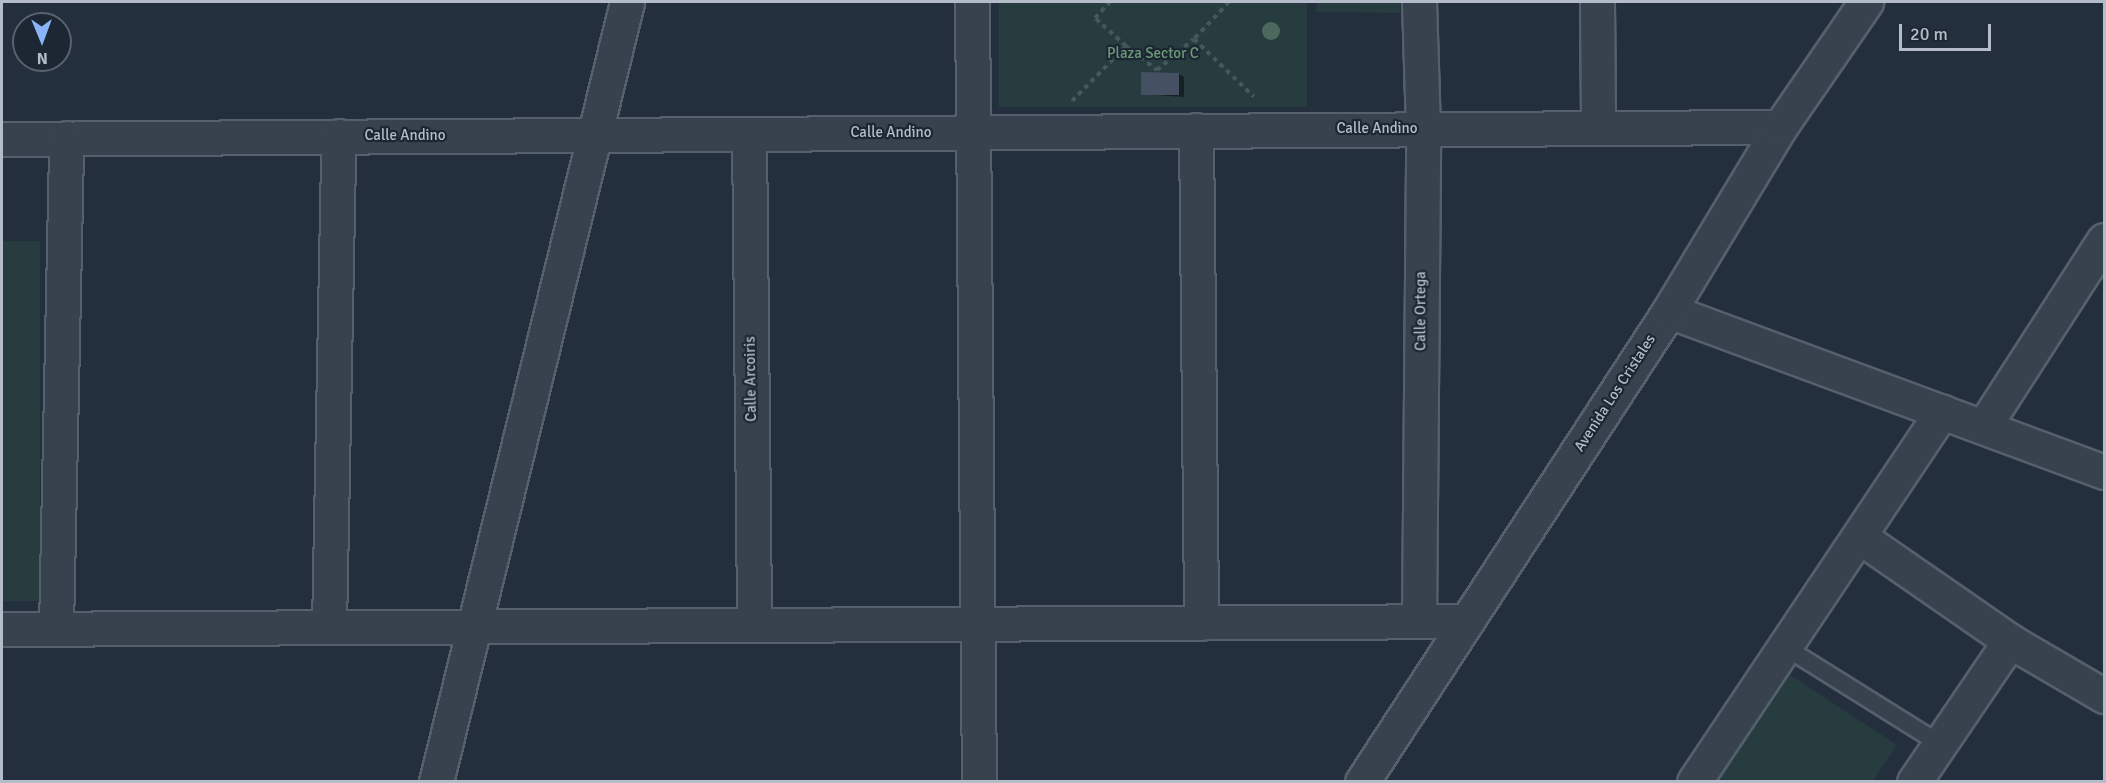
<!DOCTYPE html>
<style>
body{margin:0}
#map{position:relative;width:2106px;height:783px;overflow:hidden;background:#242f3e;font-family:Signika,sans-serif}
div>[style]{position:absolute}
.green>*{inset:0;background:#263c3f}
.shadow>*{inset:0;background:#0007}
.building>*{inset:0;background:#455162}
.path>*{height:4px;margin-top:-2px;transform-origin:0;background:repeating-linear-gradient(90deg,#44595c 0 4.5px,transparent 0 9px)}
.roads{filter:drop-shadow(2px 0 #565f6c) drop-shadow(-2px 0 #565f6c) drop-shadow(0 2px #565f6c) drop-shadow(0 -2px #565f6c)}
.lane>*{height:16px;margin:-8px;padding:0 8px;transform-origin:8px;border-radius:8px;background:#38414e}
.street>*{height:33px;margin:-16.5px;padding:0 16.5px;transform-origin:16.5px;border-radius:16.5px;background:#38414e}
.trees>*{width:18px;height:18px;margin:-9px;border-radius:50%;background:#4b6a5d}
span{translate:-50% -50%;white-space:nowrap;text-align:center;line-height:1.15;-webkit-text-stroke:4.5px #1d2633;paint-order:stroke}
.park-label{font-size:15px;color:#6b9a76}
.street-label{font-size:15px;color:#b4bcc9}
.frame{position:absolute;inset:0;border:3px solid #b4bcc9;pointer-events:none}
.north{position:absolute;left:12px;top:12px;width:60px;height:60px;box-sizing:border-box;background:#1d2633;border:2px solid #59626f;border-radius:50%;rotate:179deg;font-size:16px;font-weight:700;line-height:24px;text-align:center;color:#b4bcc9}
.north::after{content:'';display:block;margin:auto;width:21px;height:27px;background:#8ab4f8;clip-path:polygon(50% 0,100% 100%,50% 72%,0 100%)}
.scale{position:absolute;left:1899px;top:24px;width:92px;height:27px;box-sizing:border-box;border:3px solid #b4bcc9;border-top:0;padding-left:8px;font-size:18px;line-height:21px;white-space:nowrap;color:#b4bcc9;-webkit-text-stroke:4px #1d2633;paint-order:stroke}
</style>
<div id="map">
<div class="green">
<i style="clip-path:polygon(999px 2px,1307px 2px,1307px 107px,999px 107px)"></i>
<i style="clip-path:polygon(1317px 2px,1400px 2px,1400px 13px,1316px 12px)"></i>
<i style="clip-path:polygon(2px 241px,40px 241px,40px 601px,2px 601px)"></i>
<i style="clip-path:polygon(1784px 671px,1897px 745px,1873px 781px,1710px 782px)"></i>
</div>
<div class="shadow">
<i style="clip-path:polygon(1179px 74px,1184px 77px,1184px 97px,1142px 94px)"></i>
</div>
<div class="building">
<i style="clip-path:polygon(1141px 72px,1179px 73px,1179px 95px,1141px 95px)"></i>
</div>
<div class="path">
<i style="left:1229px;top:2px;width:51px;rotate:133.4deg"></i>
<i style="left:1194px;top:39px;width:83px;rotate:44deg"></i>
<i style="left:1126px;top:46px;width:39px;rotate:38deg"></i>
<i style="left:1157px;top:70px;width:48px;rotate:-40deg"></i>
<i style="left:1072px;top:101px;width:77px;rotate:-45.5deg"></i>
<i style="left:1126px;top:46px;width:42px;rotate:-137.9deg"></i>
<i style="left:1095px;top:18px;width:22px;rotate:-47deg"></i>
</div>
<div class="roads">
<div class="lane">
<i style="left:1785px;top:647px;width:183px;rotate:32deg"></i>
</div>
<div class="street">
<i style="left:972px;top:2px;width:780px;rotate:89.49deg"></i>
<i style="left:1597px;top:2px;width:126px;rotate:89.5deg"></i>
<i style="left:1196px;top:130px;width:493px;rotate:89.4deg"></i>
<i style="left:749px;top:134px;width:491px;rotate:89.4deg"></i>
<i style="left:2px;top:139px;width:1778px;rotate:-0.39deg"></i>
<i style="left:1669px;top:311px;width:464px;rotate:20.3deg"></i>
<i style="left:1984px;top:426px;width:221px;rotate:-57.2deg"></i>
<i style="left:1860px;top:537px;width:183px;rotate:34.7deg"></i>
<i style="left:2010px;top:641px;width:109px;rotate:30.3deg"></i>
<i style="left:1419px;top:621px;width:492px;rotate:-89.5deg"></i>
<i style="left:1423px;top:129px;width:127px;rotate:-91.8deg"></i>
<i style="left:329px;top:627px;width:491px;rotate:-88.9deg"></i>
<i style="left:56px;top:628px;width:490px;rotate:-88.8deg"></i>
<i style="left:2px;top:629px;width:1465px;rotate:-0.31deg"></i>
<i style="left:436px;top:782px;width:803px;rotate:-76.24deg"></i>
<i style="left:1362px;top:782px;width:562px;rotate:-56.9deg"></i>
<i style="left:1669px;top:311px;width:215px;rotate:-58.9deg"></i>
<i style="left:1780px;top:127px;width:152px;rotate:-55.5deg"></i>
<i style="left:1694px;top:782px;width:446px;rotate:-56.2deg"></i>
<i style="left:1914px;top:782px;width:171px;rotate:-55.8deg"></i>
</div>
</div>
<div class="trees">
<i style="left:1271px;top:31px"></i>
</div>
<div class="park-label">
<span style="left:1153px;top:54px">Plaza Sector C</span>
</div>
<div class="street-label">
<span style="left:1377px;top:129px">Calle Andino</span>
<span style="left:891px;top:133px">Calle Andino</span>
<span style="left:405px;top:136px">Calle Andino</span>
<span style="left:1421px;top:311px;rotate:-90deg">Calle Ortega</span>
<span style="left:751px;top:379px;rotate:-91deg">Calle Arcoiris</span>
<span style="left:1615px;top:393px;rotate:-57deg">Avenida Los Cristales</span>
</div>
<div class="frame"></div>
<div class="north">N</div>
<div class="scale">20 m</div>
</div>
